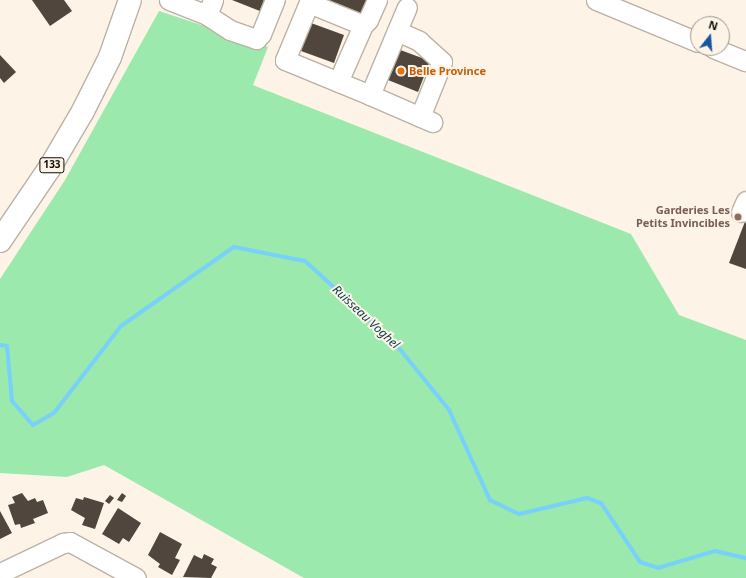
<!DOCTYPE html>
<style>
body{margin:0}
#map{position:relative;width:746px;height:578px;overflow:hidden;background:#fef3e7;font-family:"Noto Sans",sans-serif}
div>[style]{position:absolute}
.green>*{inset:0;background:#9be9ac}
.stream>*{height:4px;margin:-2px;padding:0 2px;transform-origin:2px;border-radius:2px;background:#78d1fa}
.building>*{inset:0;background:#50463d}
.roads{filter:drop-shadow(1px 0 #bcb1a5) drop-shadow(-1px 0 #bcb1a5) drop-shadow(0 1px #bcb1a5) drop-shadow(0 -1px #bcb1a5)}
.minor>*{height:19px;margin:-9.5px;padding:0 9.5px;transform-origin:9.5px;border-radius:9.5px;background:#fff}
.major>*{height:22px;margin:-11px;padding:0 11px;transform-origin:11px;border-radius:11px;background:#fff}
.dots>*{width:11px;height:11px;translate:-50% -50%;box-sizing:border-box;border:2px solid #fef3e7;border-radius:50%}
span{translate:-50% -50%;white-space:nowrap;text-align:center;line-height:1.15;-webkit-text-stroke:4px #fef3e7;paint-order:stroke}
.shield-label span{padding:1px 3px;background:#fef3e7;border:1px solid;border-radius:3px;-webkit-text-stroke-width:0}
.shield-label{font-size:10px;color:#0e0b07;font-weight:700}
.food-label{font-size:11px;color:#c56008;font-weight:700}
.left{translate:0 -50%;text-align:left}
.education-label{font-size:11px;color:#785e54;font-weight:700}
.right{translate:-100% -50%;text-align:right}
.water-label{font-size:12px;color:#00394d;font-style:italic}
.north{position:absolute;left:690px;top:16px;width:40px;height:40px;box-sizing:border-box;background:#fef3e7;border:1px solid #9e968d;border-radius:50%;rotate:17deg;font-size:11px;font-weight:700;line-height:16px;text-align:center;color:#0e0b07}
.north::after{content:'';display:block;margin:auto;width:14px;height:18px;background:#1754a4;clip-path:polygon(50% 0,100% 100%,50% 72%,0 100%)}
</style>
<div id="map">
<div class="green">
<i style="clip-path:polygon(159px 11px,268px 47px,253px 85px,631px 234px,679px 315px,746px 340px,746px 578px,304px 578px,104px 465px,67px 477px,0 473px,0 279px,65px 180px)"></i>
</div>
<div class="stream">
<i style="left:0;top:345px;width:7px;rotate:8deg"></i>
<i style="left:7px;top:346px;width:55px;rotate:84.8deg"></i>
<i style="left:12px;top:401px;width:32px;rotate:49deg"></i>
<i style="left:33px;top:425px;width:24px;rotate:-30deg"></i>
<i style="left:54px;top:413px;width:110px;rotate:-52.4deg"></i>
<i style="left:121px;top:326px;width:138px;rotate:-35deg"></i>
<i style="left:234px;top:247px;width:72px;rotate:11.2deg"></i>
<i style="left:305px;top:261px;width:120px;rotate:42.3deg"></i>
<i style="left:394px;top:342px;width:87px;rotate:51deg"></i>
<i style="left:449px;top:410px;width:99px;rotate:65.5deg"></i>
<i style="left:490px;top:500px;width:32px;rotate:26deg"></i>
<i style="left:519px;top:514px;width:70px;rotate:-13.2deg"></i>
<i style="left:587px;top:498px;width:15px;rotate:20deg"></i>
<i style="left:601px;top:503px;width:71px;rotate:56.5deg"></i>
<i style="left:640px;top:562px;width:19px;rotate:18deg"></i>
<i style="left:658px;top:568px;width:59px;rotate:-16.6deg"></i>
<i style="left:715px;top:551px;width:32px;rotate:13deg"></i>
</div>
<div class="building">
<i style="clip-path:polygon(32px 0,64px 0,72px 11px,50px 26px)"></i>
<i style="clip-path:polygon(232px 0,264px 0,260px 11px)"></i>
<i style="clip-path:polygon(328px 0,371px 0,365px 15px)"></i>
<i style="clip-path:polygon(311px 23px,344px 35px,334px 63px,301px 51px)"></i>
<i style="clip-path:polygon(395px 48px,430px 61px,418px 92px,383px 78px)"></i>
<i style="clip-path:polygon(0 55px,16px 72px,4px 83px,0 78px)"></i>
<i style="clip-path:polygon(746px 219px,746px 269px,729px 263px)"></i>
<i style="clip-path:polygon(22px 493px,28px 501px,35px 498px,37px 502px,43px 500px,48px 513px,33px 519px,35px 523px,21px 528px,20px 524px,15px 525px,8px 505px,15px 503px,12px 497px)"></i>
<i style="clip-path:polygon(122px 493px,126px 496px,122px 502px,117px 500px)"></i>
<i style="clip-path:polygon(110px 495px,114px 498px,109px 504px,105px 501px)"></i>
<i style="clip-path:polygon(84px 497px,104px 503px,95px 529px,82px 525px,85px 518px,71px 510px,76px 498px,83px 500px)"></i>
<i style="clip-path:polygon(118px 508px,141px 523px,129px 542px,123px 538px,119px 544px,102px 534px)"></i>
<i style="clip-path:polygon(0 511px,12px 533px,0 539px)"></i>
<i style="clip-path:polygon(160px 532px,182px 544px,175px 558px,180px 560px,172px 575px,158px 567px,160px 564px,148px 555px)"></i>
<i style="clip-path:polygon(204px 554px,214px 559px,211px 564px,217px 567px,211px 578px,183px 577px,194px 555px,202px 559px)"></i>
</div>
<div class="roads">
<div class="minor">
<i style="left:169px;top:0;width:41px;rotate:21.5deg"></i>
<i style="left:207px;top:15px;width:16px;rotate:-68deg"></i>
<i style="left:310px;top:0;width:65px;rotate:112.6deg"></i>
<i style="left:285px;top:60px;width:92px;rotate:22.4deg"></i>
<i style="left:370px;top:95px;width:95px;rotate:-67.2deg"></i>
<i style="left:596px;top:0;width:110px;rotate:22.4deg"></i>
<i style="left:309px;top:3px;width:58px;rotate:22.2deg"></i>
<i style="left:363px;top:25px;width:62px;rotate:113.7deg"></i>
<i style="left:207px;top:15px;width:27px;rotate:33deg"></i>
<i style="left:230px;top:30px;width:28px;rotate:19deg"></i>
<i style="left:256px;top:39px;width:7px;rotate:-45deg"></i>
<i style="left:261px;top:34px;width:37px;rotate:-68deg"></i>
<i style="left:363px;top:25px;width:7px;rotate:-45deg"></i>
<i style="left:368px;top:20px;width:22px;rotate:-66deg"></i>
<i style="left:397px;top:31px;width:24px;rotate:24deg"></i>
<i style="left:419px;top:41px;width:31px;rotate:42deg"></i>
<i style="left:442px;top:62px;width:59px;rotate:111.8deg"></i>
<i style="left:713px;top:48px;width:35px;rotate:22deg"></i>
<i style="left:370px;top:95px;width:68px;rotate:23.5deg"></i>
<i style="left:741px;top:212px;width:12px;rotate:-66deg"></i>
<i style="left:0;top:573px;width:70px;rotate:-25.5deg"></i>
<i style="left:63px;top:543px;width:7px;rotate:-8deg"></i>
<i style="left:70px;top:542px;width:75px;rotate:28.6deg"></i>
</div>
<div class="major">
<i style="left:0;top:241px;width:87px;rotate:-55.8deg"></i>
<i style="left:49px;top:169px;width:67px;rotate:-59.6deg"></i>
<i style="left:83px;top:111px;width:60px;rotate:-63.4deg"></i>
<i style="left:110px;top:57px;width:60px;rotate:-70.7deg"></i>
</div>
</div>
<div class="dots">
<i style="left:401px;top:71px;background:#e8710a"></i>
<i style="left:738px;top:217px;background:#8d6e63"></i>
</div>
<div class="shield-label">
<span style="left:52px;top:165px">133</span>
</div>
<div class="food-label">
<span class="left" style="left:409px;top:71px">Belle Province</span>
</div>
<div class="education-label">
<span class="right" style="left:730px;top:217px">Garderies Les<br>Petits Invincibles</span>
</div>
<div class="water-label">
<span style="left:366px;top:317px;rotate:43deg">Ruisseau Voghel</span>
</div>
<div class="north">N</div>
</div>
